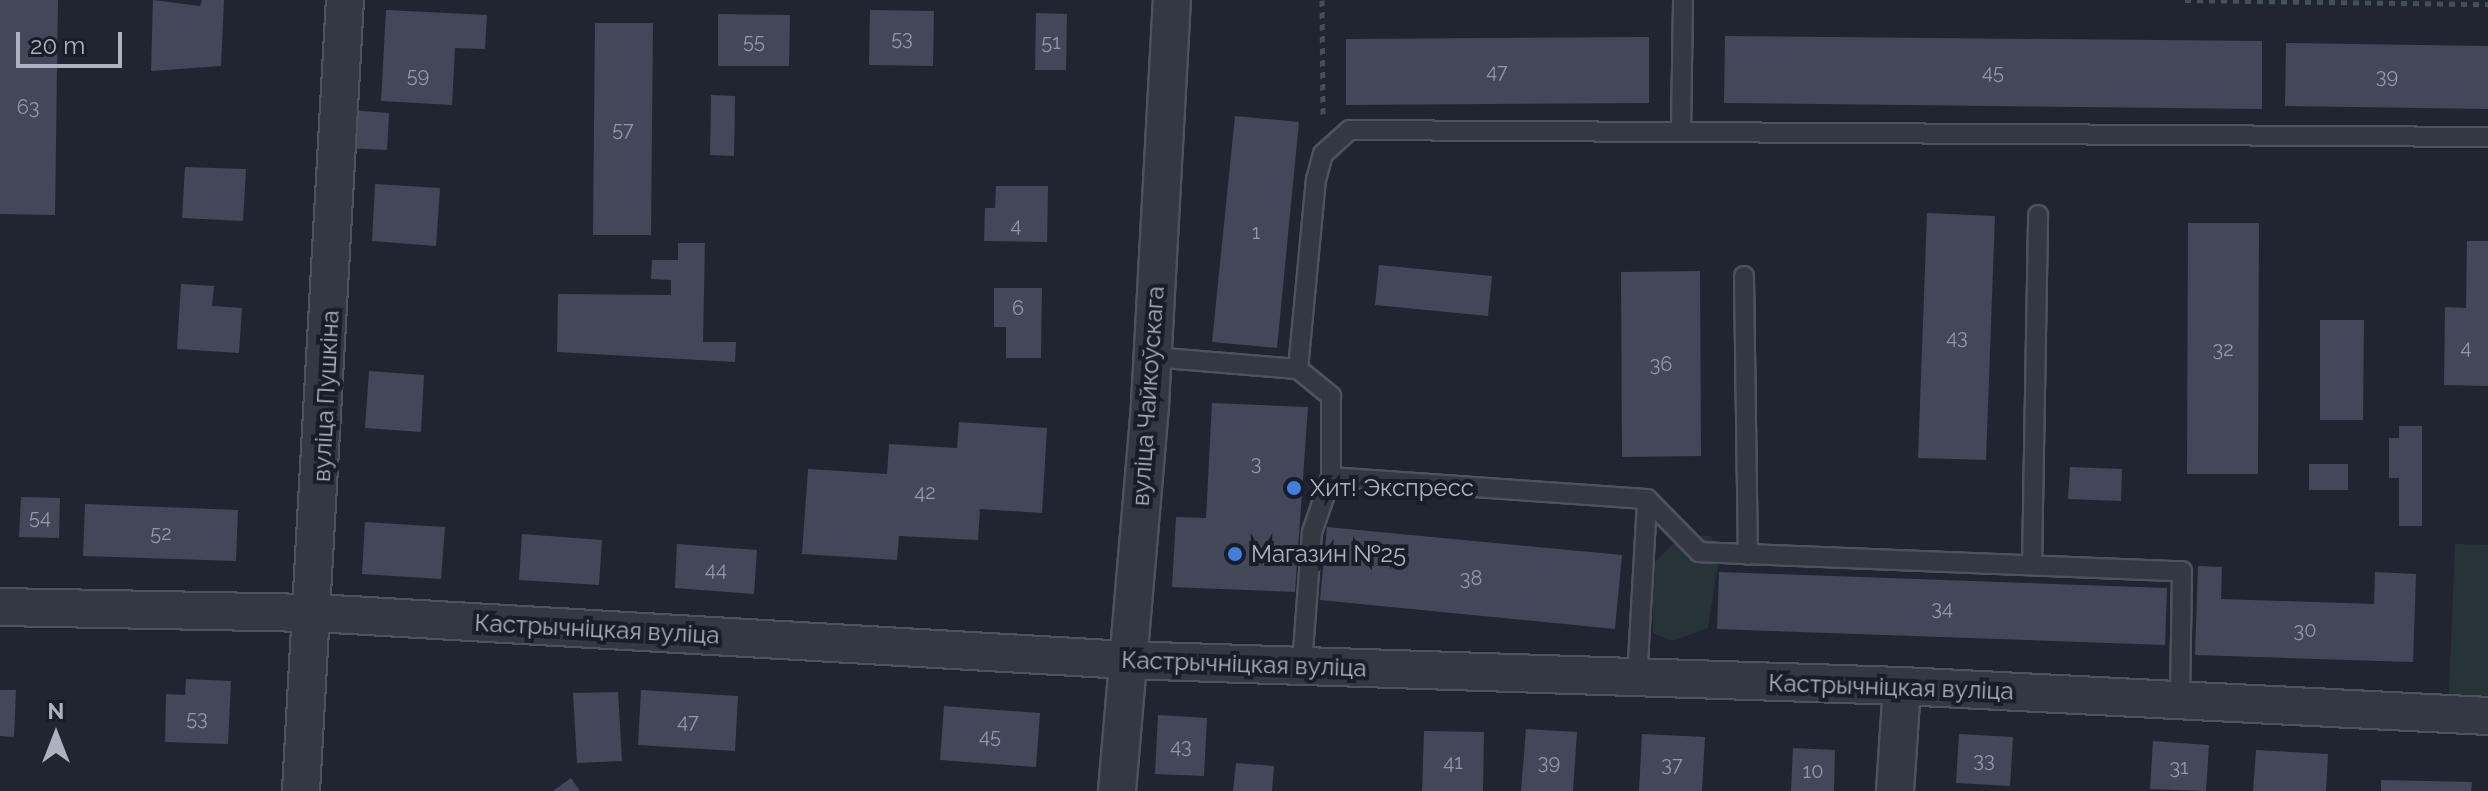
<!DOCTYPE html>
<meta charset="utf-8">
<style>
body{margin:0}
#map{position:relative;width:2488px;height:791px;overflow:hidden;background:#212532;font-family:Raleway,sans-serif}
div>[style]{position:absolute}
.green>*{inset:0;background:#273437}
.building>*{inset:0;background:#424857}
.path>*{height:5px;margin-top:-2.5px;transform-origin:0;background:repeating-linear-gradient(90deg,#445055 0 6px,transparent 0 12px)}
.roads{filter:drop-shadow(2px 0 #4e525e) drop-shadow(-2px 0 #4e525e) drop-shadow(0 2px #4e525e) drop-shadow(0 -2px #4e525e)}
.service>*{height:18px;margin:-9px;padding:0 9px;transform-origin:9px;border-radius:9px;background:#343843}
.minor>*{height:36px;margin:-18px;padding:0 18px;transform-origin:18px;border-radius:18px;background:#343843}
.dots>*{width:22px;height:22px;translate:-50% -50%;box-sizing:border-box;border:4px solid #191d27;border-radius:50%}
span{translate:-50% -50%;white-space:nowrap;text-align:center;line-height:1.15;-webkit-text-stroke:8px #191d27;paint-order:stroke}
.number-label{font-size:20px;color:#9398a6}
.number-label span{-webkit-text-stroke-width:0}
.street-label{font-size:24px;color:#aeb2c0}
.poi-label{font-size:24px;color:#aeb2c0}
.left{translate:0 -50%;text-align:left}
.north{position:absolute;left:16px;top:695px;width:80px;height:80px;-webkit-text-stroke:6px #191d27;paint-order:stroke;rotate:0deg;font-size:22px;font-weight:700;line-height:32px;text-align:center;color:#aeb2c0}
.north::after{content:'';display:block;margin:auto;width:28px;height:36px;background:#aeb2c0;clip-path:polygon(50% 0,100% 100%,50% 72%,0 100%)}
.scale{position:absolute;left:16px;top:32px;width:106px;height:36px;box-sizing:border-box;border:4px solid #aeb2c0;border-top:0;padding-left:10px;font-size:24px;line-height:28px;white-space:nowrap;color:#aeb2c0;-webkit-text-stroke:6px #191d27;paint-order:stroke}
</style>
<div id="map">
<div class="green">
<i style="clip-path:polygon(1681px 536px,1711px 536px,1719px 558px,1708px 628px,1672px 641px,1653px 633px,1652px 565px)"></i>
<i style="clip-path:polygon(2455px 544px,2488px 545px,2488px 696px,2449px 694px)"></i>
</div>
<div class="building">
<i style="clip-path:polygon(0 0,58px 0,55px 215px,0 214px)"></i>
<i style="clip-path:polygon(153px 0,200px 6px,202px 0,224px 0,221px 66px,151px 71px)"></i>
<i style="clip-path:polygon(386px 10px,487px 15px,485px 49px,455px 48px,452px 105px,381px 101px)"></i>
<i style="clip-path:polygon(870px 10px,934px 11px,933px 66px,869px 65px)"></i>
<i style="clip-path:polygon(1036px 13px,1067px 14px,1066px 70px,1035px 70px)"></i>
<i style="clip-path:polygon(718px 14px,790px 15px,789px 66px,718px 66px)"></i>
<i style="clip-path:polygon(595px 23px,653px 23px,651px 235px,593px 235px)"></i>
<i style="clip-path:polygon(1725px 36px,2262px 41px,2262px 109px,1724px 103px)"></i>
<i style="clip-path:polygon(1649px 37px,1649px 103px,1346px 105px,1346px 39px)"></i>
<i style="clip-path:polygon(2286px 43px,2488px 46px,2488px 109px,2285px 106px)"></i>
<i style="clip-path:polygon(711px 95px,735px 96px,734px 156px,710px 155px)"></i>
<i style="clip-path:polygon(349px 110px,389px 113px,387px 150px,346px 148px)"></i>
<i style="clip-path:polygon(1235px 116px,1299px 122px,1277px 348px,1212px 342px)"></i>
<i style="clip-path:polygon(185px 167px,246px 169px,243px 221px,182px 218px)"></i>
<i style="clip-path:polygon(375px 184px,440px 188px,436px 246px,372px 241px)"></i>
<i style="clip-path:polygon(996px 186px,1048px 186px,1047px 242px,984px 241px,985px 208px,995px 208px)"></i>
<i style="clip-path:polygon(1927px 213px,1995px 216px,1986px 460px,1918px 458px)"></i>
<i style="clip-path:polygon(2188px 223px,2259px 223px,2258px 474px,2187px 474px)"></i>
<i style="clip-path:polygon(2467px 241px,2488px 241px,2488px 386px,2444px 385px,2445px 307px,2466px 308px)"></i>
<i style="clip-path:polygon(678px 243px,705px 243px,703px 342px,736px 342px,735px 362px,557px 352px,558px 294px,671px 295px,671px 280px,651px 279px,652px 260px,678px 260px)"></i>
<i style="clip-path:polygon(1379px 265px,1492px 276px,1488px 316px,1375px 305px)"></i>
<i style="clip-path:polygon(1700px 271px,1701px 456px,1622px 457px,1621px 272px)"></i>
<i style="clip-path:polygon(181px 284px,214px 286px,212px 306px,242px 308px,239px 353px,177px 349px)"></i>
<i style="clip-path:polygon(994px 288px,1042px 288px,1041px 358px,1006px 358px,1006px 327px,994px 327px)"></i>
<i style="clip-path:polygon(2320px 320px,2364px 320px,2363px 420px,2320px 420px)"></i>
<i style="clip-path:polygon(369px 371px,424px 375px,421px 432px,365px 428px)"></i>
<i style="clip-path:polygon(1212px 403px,1308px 407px,1295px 592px,1172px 587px,1176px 517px,1206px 518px)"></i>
<i style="clip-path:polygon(959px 422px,1047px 428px,1042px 513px,980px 509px,978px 540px,899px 536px,897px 560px,802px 554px,808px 469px,887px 474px,889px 444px,957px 448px)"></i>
<i style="clip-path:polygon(2399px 426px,2422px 426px,2422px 526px,2399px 526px,2399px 478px,2389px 478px,2389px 438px,2399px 438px)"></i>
<i style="clip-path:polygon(2309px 464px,2348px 464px,2348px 490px,2309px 490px)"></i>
<i style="clip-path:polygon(2070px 467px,2122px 469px,2121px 501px,2068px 499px)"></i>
<i style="clip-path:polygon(21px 497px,60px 498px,59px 538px,19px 537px)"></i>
<i style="clip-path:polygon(85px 504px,238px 510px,236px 561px,83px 556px)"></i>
<i style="clip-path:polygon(365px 522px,445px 527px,441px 579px,362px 574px)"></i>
<i style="clip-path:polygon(1327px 527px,1622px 555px,1615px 629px,1320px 600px)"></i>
<i style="clip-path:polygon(522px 534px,602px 540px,599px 585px,519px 580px)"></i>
<i style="clip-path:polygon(677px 544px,757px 550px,754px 594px,675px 588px)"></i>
<i style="clip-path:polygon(2198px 566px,2222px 567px,2221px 599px,2374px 604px,2375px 572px,2416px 574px,2413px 662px,2195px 655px)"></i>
<i style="clip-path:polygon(1719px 572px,2167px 588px,2165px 645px,1717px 629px)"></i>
<i style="clip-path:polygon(186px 679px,231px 681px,228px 744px,165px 742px,166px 694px,185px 695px)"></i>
<i style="clip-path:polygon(0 690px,16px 690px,14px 737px,0 736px)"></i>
<i style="clip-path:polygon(641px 690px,738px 696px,735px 751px,638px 745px)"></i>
<i style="clip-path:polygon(618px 692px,622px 761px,577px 763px,573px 693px)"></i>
<i style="clip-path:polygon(944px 706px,1040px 713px,1036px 767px,940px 760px)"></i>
<i style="clip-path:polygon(1158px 715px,1207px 718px,1204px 776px,1155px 774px)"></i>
<i style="clip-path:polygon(1526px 729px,1577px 732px,1573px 791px,1521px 791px)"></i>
<i style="clip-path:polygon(1424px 731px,1484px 732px,1483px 791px,1422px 791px)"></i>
<i style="clip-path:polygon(1642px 734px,1705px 737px,1702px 791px,1639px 791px)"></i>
<i style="clip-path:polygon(1959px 734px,2013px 737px,2010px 786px,1956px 783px)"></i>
<i style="clip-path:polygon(2153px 741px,2209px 745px,2206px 791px,2150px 789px)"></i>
<i style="clip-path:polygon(1793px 748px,1835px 750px,1834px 791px,1791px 791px)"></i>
<i style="clip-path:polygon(2256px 750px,2328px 754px,2326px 791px,2253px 791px)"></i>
<i style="clip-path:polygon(1236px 763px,1274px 766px,1272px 791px,1233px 791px)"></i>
<i style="clip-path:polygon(571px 778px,580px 791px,553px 791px)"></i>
<i style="clip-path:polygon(2381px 780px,2472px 782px,2471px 791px,2381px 791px)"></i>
</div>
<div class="path">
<i style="left:1322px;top:0;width:119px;rotate:89.5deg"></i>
<i style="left:2185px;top:0;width:303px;rotate:0.8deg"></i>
</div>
<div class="roads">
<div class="service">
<i style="left:1681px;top:130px;width:130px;rotate:-89.1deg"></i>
<i style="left:1744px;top:276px;width:279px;rotate:89.2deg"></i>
<i style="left:1152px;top:357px;width:146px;rotate:4.7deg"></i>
<i style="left:1298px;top:369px;width:43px;rotate:39.3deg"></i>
<i style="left:1331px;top:396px;width:81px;rotate:90deg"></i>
<i style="left:1331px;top:477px;width:317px;rotate:4deg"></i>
<i style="left:1647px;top:499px;width:74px;rotate:45.5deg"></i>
<i style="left:1699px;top:552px;width:483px;rotate:2.3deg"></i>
<i style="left:2182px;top:571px;width:129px;rotate:90.9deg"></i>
<i style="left:1298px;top:369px;width:190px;rotate:-84.6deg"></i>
<i style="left:1316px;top:180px;width:27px;rotate:-75deg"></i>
<i style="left:1323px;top:154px;width:36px;rotate:-42deg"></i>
<i style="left:1350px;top:130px;width:1138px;rotate:0.35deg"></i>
<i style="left:2032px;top:565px;width:350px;rotate:-89deg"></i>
<i style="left:1302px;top:665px;width:133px;rotate:-85.7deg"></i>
<i style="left:1312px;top:532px;width:58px;rotate:-70.9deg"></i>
<i style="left:1637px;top:680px;width:181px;rotate:-86.8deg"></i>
</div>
<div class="minor">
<i style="left:0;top:607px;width:316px;rotate:1.1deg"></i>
<i style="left:316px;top:613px;width:810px;rotate:3.32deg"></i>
<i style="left:1125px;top:660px;width:777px;rotate:1.92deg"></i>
<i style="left:1902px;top:686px;width:587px;rotate:2.93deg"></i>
<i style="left:301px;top:791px;width:792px;rotate:-86.82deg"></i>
<i style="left:1117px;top:791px;width:388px;rotate:-85.1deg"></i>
<i style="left:1150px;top:404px;width:405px;rotate:-86.9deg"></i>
<i style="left:1895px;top:791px;width:105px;rotate:-86.2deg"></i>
</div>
</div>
<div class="dots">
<i style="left:1294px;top:488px;background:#3f7fe0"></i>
<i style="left:1235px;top:554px;background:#3f7fe0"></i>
</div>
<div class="number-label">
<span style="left:902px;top:38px">53</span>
<span style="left:754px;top:41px">55</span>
<span style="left:1051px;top:42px">51</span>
<span style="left:1497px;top:71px">47</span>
<span style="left:1993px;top:72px">45</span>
<span style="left:418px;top:75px">59</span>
<span style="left:2387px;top:76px">39</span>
<span style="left:28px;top:107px">63</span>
<span style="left:623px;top:129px">57</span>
<span style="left:1016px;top:225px">4</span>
<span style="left:1256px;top:232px">1</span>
<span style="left:1018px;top:308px">6</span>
<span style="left:1957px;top:337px">43</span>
<span style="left:2466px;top:347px">4</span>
<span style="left:2223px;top:349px">32</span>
<span style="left:1661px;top:364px">36</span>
<span style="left:1256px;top:463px">3</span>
<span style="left:925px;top:492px">42</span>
<span style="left:40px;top:517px">54</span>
<span style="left:161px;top:533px">52</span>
<span style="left:716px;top:569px">44</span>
<span style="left:1471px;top:578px">38</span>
<span style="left:1942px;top:608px">34</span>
<span style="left:2305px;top:630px">30</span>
<span style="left:197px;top:718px">53</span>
<span style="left:688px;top:721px">47</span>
<span style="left:990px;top:736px">45</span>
<span style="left:1181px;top:746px">43</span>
<span style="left:1984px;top:760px">33</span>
<span style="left:1453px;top:762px">41</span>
<span style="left:1549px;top:762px">39</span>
<span style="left:1672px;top:764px">37</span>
<span style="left:2179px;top:767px">31</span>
<span style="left:1813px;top:771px">10</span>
</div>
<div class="street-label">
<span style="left:326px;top:396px;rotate:-87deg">вуліца Пушкіна</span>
<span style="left:1148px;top:396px;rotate:-86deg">вуліца Чайкоўскага</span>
<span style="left:597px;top:629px;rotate:3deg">Кастрычніцкая вуліца</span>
<span style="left:1244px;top:664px;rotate:2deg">Кастрычніцкая вуліца</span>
<span style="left:1891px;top:687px;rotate:2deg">Кастрычніцкая вуліца</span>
</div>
<div class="poi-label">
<span class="left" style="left:1310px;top:488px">Хит! Экспресс</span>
<span class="left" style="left:1251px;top:554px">Магазин №25</span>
</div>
<div class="north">N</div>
<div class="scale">20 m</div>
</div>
